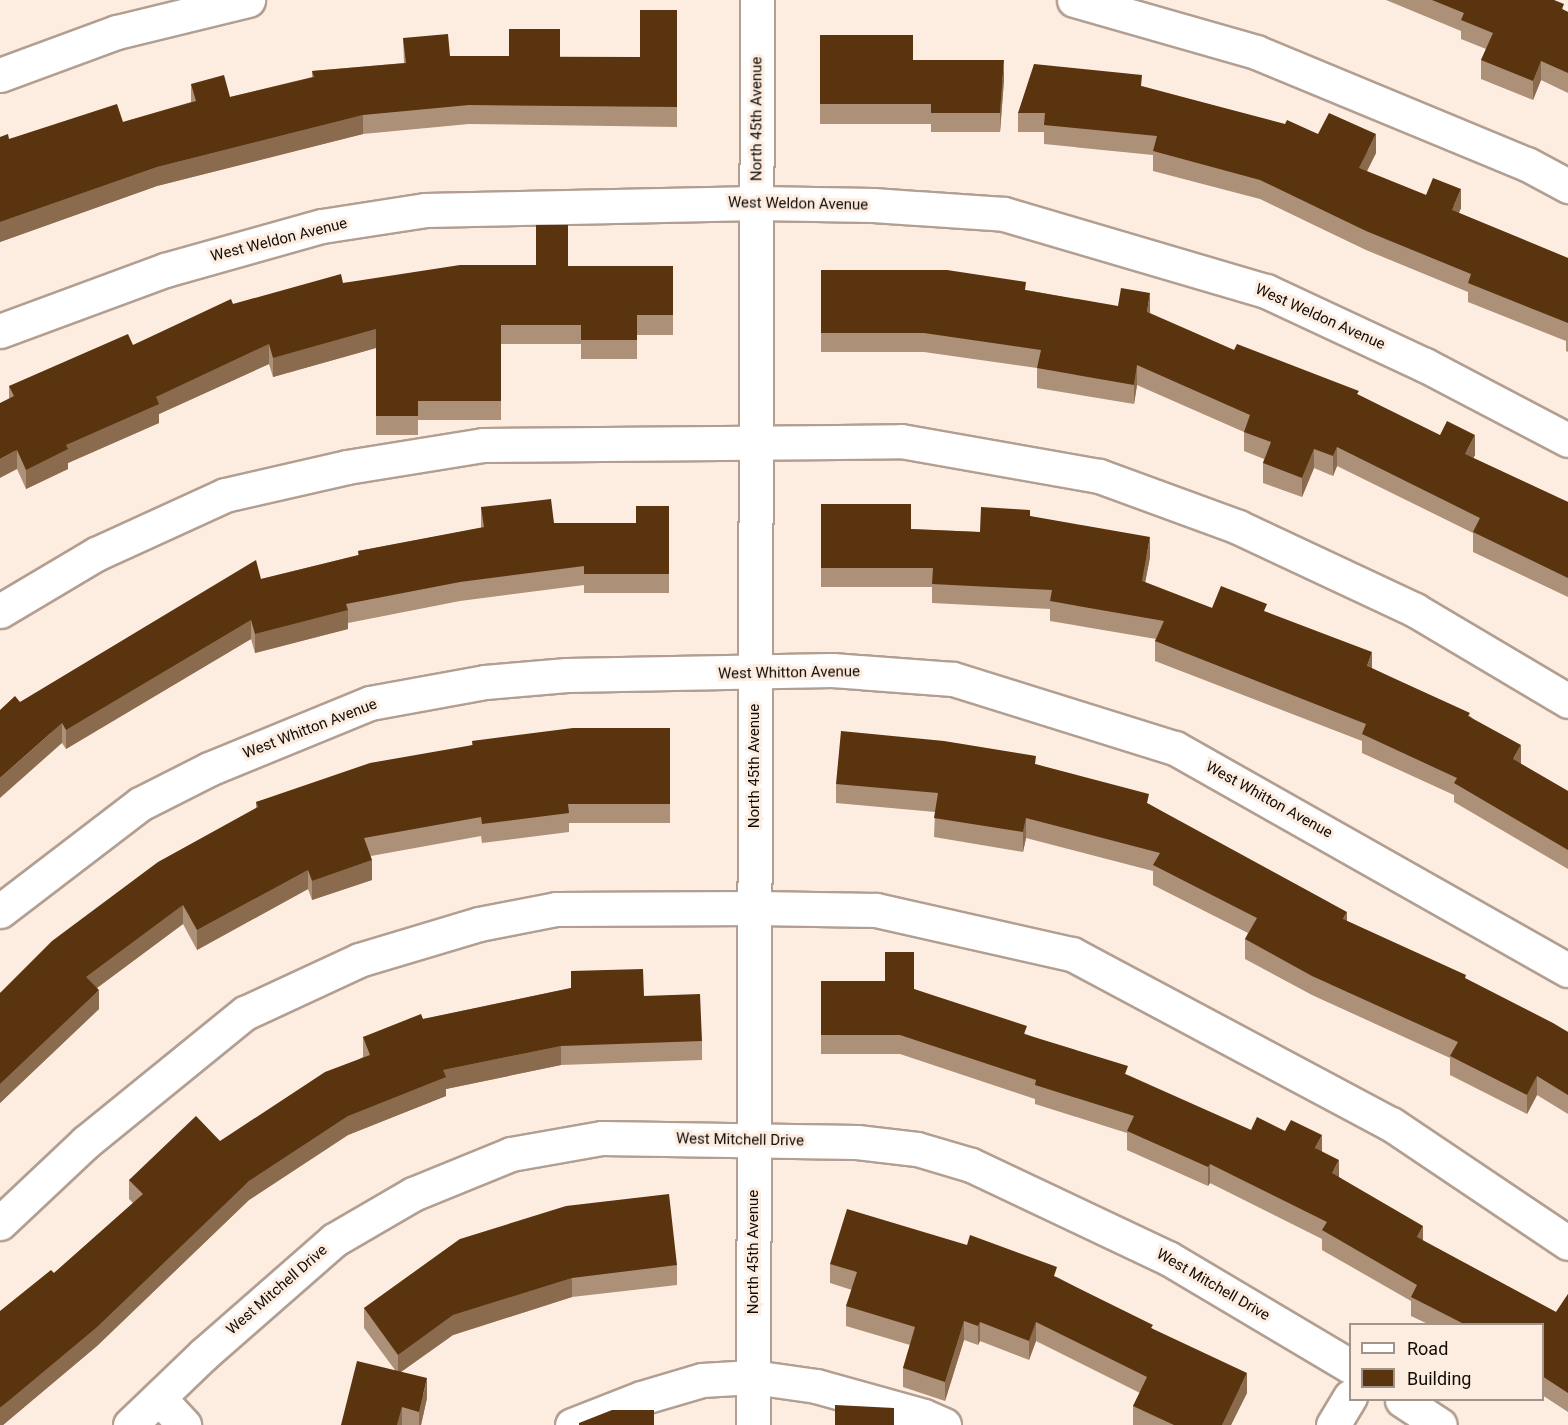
<!DOCTYPE html>
<style>
body{margin:0}
#map{position:relative;width:1568px;height:1425px;overflow:hidden;background:#fdede1;font-family:Roboto,sans-serif}
div>[style]{position:absolute}
.roads{filter:drop-shadow(2px 0 #b29f91) drop-shadow(-2px 0 #b29f91) drop-shadow(0 2px #b29f91) drop-shadow(0 -2px #b29f91)}
.minor>*{height:33px;margin:-16.5px;padding:0 16.5px;transform-origin:16.5px;border-radius:16.5px;background:#fff}
.wall>*{inset:0;background:#ac9078}
.shaded-wall>*{inset:0;background:#8b6b4e}
.building>*{inset:0;background:#5a330f}
span{translate:-50% -50%;white-space:nowrap;text-align:center;line-height:1.15;-webkit-text-stroke:6px #fdede1;paint-order:stroke}
.street-label{font-size:15px;color:#120c07}
.legend{position:absolute;left:1349px;top:1323px;width:195px;height:78px;box-sizing:border-box;background:#fdede1;border:2px solid #9f938a;margin:0;padding:8px 10px;list-style:none;font-size:18px;color:#120c07}
.legend li{display:flex;align-items:center;gap:12px;height:30px}
.legend b{width:30px;border:2px solid #9f938a}
</style>
<div id="map">
<div class="roads">
<div class="minor">
<i style="left:1074px;top:0;width:189px;rotate:15.9deg"></i>
<i style="left:1256px;top:52px;width:293px;rotate:22.5deg"></i>
<i style="left:1527px;top:164px;width:47px;rotate:28.2deg"></i>
<i style="left:0;top:75px;width:125px;rotate:-20.2deg"></i>
<i style="left:117px;top:32px;width:135px;rotate:-13.7deg"></i>
<i style="left:0;top:331px;width:176px;rotate:-20.3deg"></i>
<i style="left:165px;top:270px;width:163px;rotate:-15.7deg"></i>
<i style="left:322px;top:226px;width:104px;rotate:-8.8deg"></i>
<i style="left:425px;top:210px;width:332px;rotate:-1.2deg"></i>
<i style="left:757px;top:203px;width:116px;rotate:1deg"></i>
<i style="left:873px;top:205px;width:131px;rotate:3.9deg"></i>
<i style="left:1004px;top:214px;width:273px;rotate:16.4deg"></i>
<i style="left:1266px;top:291px;width:175px;rotate:25deg"></i>
<i style="left:1425px;top:365px;width:161px;rotate:27.7deg"></i>
<i style="left:0;top:611px;width:112px;rotate:-30.7deg"></i>
<i style="left:96px;top:554px;width:142px;rotate:-24.6deg"></i>
<i style="left:225px;top:495px;width:125px;rotate:-12.9deg"></i>
<i style="left:347px;top:467px;width:138px;rotate:-9.2deg"></i>
<i style="left:483px;top:445px;width:418px;rotate:-0.5deg"></i>
<i style="left:901px;top:441px;width:201px;rotate:10deg"></i>
<i style="left:1099px;top:476px;width:148px;rotate:20.1deg"></i>
<i style="left:1238px;top:527px;width:195px;rotate:25.1deg"></i>
<i style="left:1415px;top:610px;width:178px;rotate:30.7deg"></i>
<i style="left:0;top:911px;width:176px;rotate:-37.4deg"></i>
<i style="left:140px;top:804px;width:77px;rotate:-26.9deg"></i>
<i style="left:209px;top:769px;width:174px;rotate:-22.3deg"></i>
<i style="left:370px;top:703px;width:117px;rotate:-10.3deg"></i>
<i style="left:485px;top:682px;width:82px;rotate:-4.9deg"></i>
<i style="left:567px;top:675px;width:265px;rotate:-1.1deg"></i>
<i style="left:832px;top:670px;width:121px;rotate:4.3deg"></i>
<i style="left:953px;top:679px;width:232px;rotate:17.3deg"></i>
<i style="left:1175px;top:748px;width:451px;rotate:29.5deg"></i>
<i style="left:0;top:1223px;width:118px;rotate:-43.3deg"></i>
<i style="left:86px;top:1142px;width:205px;rotate:-39.1deg"></i>
<i style="left:245px;top:1013px;width:126px;rotate:-24.9deg"></i>
<i style="left:359px;top:960px;width:125px;rotate:-16.7deg"></i>
<i style="left:479px;top:924px;width:78px;rotate:-11deg"></i>
<i style="left:556px;top:909px;width:200px;rotate:-0.3deg"></i>
<i style="left:756px;top:908px;width:120px;rotate:1deg"></i>
<i style="left:876px;top:910px;width:201px;rotate:12.7deg"></i>
<i style="left:1072px;top:954px;width:361px;rotate:28.1deg"></i>
<i style="left:1391px;top:1124px;width:213px;rotate:33.9deg"></i>
<i style="left:159px;top:1398px;width:37px;rotate:47deg"></i>
<i style="left:1402px;top:1400px;width:45px;rotate:33.3deg"></i>
<i style="left:130px;top:1425px;width:103px;rotate:-43.8deg"></i>
<i style="left:204px;top:1354px;width:173px;rotate:-41.2deg"></i>
<i style="left:334px;top:1240px;width:91px;rotate:-30.2deg"></i>
<i style="left:413px;top:1194px;width:106px;rotate:-22.2deg"></i>
<i style="left:511px;top:1154px;width:92px;rotate:-10deg"></i>
<i style="left:602px;top:1138px;width:255px;rotate:0.9deg"></i>
<i style="left:857px;top:1142px;width:60px;rotate:6.7deg"></i>
<i style="left:917px;top:1149px;width:56px;rotate:16.5deg"></i>
<i style="left:971px;top:1165px;width:218px;rotate:25.3deg"></i>
<i style="left:1168px;top:1258px;width:212px;rotate:30.7deg"></i>
<i style="left:572px;top:1425px;width:74px;rotate:-21.4deg"></i>
<i style="left:641px;top:1398px;width:64px;rotate:-16.4deg"></i>
<i style="left:702px;top:1380px;width:51px;rotate:-3.4deg"></i>
<i style="left:753px;top:1377px;width:64px;rotate:8.1deg"></i>
<i style="left:816px;top:1386px;width:112px;rotate:15.5deg"></i>
<i style="left:924px;top:1416px;width:22px;rotate:24deg"></i>
<i style="left:753px;top:1425px;width:1425px;rotate:-89.84deg"></i>
<i style="left:1333px;top:1425px;width:33px;rotate:-59deg"></i>
</div>
</div>
<div class="wall">
<i style="clip-path:polygon(1386px 0,1554px 0,1564px 10px,1568px 12px,1568px 93px,1541px 80px,1533px 100px,1481px 79px,1481px 60px,1486px 49px,1461px 39px,1461px 31px)"></i>
<i style="clip-path:polygon(677px 10px,677px 127px,469px 124px,363px 134px,157px 186px,0 242px,0 137px,9px 139px,123px 122px,191px 102px,191px 84px,230px 97px,312px 77px,312px 71px,404px 63px,403px 38px,450px 56px,640px 57px)"></i>
<i style="clip-path:polygon(820px 35px,913px 60px,1004px 80px,1000px 132px,931px 132px,931px 124px,820px 124px)"></i>
<i style="clip-path:polygon(1142px 86px,1318px 134px,1376px 153px,1367px 171px,1426px 195px,1461px 208px,1459px 213px,1568px 258px,1568px 352px,1566px 351px,1566px 341px,1468px 302px,1468px 292px,1366px 250px,1260px 199px,1153px 171px,1153px 155px,1044px 144px,1044px 132px,1018px 132px,1018px 113px)"></i>
<i style="clip-path:polygon(568px 266px,673px 266px,673px 335px,637px 335px,637px 359px,581px 359px,581px 344px,501px 344px,501px 420px,418px 420px,418px 435px,376px 435px,376px 348px,273px 377px,269px 364px,159px 414px,159px 423px,68px 463px,68px 469px,26px 489px,17px 469px,9px 398px,9px 386px,133px 345px,233px 304px,343px 283px)"></i>
<i style="clip-path:polygon(821px 270px,1026px 290px,1150px 313px,1234px 350px,1359px 395px,1475px 455px,1473px 458px,1568px 502px,1568px 597px,1473px 552px,1473px 533px,1337px 466px,1333px 476px,1314px 468px,1302px 497px,1263px 483px,1263px 463px,1264px 459px,1244px 451px,1244px 432px,1137px 385px,1134px 404px,1037px 388px,1037px 368px,924px 352px,821px 352px)"></i>
<i style="clip-path:polygon(821px 504px,911px 529px,980px 532px,1030px 516px,1150px 557px,1145px 582px,1212px 608px,1267px 612px,1372px 668px,1470px 716px,1521px 764px,1568px 791px,1568px 869px,1454px 802px,1454px 795px,1362px 753px,1362px 741px,1155px 661px,1155px 641px,1156px 639px,1050px 621px,1050px 609px,932px 603px,932px 587px,821px 587px)"></i>
<i style="clip-path:polygon(669px 506px,669px 593px,584px 593px,584px 585px,460px 601px,348px 623px,348px 629px,255px 653px,251px 639px,66px 749px,62px 743px,20px 702px,261px 579px,358px 555px,358px 551px,481px 528px,481px 507px,554px 523px,636px 523px)"></i>
<i style="clip-path:polygon(670px 728px,670px 823px,569px 823px,569px 832px,482px 843px,481px 836px,371px 856px,372px 880px,312px 900px,308px 889px,197px 950px,183px 924px,97px 988px,99px 1009px,0 1103px,0 993px,256px 808px,256px 802px,472px 745px,472px 741px)"></i>
<i style="clip-path:polygon(1036px 764px,1149px 804px,1347px 921px,1466px 979px,1568px 1032px,1568px 1114px,1537px 1095px,1527px 1114px,1450px 1075px,1450px 1058px,1312px 995px,1245px 959px,1245px 939px,1248px 933px,1153px 885px,1153px 871px,1026px 838px,1023px 852px,934px 837px,935px 812px,836px 803px,836px 784px)"></i>
<i style="clip-path:polygon(571px 971px,644px 996px,702px 1041px,702px 1060px,561px 1065px,446px 1089px,446px 1096px,348px 1135px,249px 1200px,97px 1346px,3px 1425px,0 1425px,54px 1273px,133px 1203px,129px 1199px,129px 1180px,220px 1141px,363px 1057px,363px 1037px,423px 1019px,571px 988px)"></i>
<i style="clip-path:polygon(821px 981px,914px 989px,1128px 1075px,1251px 1130px,1322px 1151px,1339px 1177px,1423px 1241px,1556px 1312px,1568px 1294px,1568px 1412px,1542px 1395px,1542px 1324px,1428px 1324px,1411px 1316px,1411px 1301px,1322px 1250px,1322px 1239px,1210px 1183px,1208px 1186px,1127px 1150px,1127px 1133px,1035px 1104px,1035px 1099px,900px 1054px,821px 1054px)"></i>
<i style="clip-path:polygon(460px 1239px,677px 1265px,677px 1285px,572px 1297px,453px 1335px,401px 1372px,427px 1398px,421px 1425px,341px 1425px,395px 1370px,364px 1328px,364px 1308px)"></i>
<i style="clip-path:polygon(830px 1264px,1057px 1277px,1153px 1329px,1247px 1393px,1231px 1425px,1133px 1425px,1133px 1406px,1140px 1393px,1036px 1341px,1029px 1360px,980px 1341px,978px 1345px,964px 1340px,945px 1401px,903px 1387px,903px 1368px,910px 1345px,846px 1326px,846px 1306px,852px 1290px,830px 1283px)"></i>
</div>
<div class="shaded-wall">
<i style="clip-path:polygon(1004px 60px,1004px 80px,1000px 132px,1000px 113px)"></i>
<i style="clip-path:polygon(1541px 61px,1541px 80px,1533px 100px,1533px 81px)"></i>
<i style="clip-path:polygon(363px 115px,363px 134px,157px 186px,0 242px,0 222px,157px 167px)"></i>
<i style="clip-path:polygon(1376px 134px,1376px 153px,1359px 187px,1359px 168px)"></i>
<i style="clip-path:polygon(1461px 189px,1461px 208px,1452px 229px,1452px 210px)"></i>
<i style="clip-path:polygon(1150px 293px,1150px 312px,1147px 331px,1147px 312px)"></i>
<i style="clip-path:polygon(376px 329px,376px 348px,273px 377px,273px 358px)"></i>
<i style="clip-path:polygon(269px 344px,269px 364px,159px 414px,159px 423px,68px 463px,68px 469px,26px 489px,26px 470px,66px 445px,156px 397px)"></i>
<i style="clip-path:polygon(1137px 365px,1137px 385px,1134px 404px,1134px 385px)"></i>
<i style="clip-path:polygon(1475px 435px,1475px 455px,1465px 474px,1465px 454px)"></i>
<i style="clip-path:polygon(1337px 447px,1337px 466px,1333px 476px,1333px 456px)"></i>
<i style="clip-path:polygon(1314px 449px,1314px 468px,1302px 497px,1302px 478px)"></i>
<i style="clip-path:polygon(17px 450px,17px 469px,0 478px,0 459px)"></i>
<i style="clip-path:polygon(1150px 537px,1150px 557px,1142px 600px,1142px 581px)"></i>
<i style="clip-path:polygon(348px 610px,348px 629px,255px 653px,255px 634px)"></i>
<i style="clip-path:polygon(251px 620px,251px 639px,66px 749px,66px 730px)"></i>
<i style="clip-path:polygon(1372px 652px,1372px 671px,1367px 666px)"></i>
<i style="clip-path:polygon(62px 723px,62px 743px,0 798px,0 778px)"></i>
<i style="clip-path:polygon(1521px 745px,1521px 765px,1513px 759px)"></i>
<i style="clip-path:polygon(1026px 818px,1026px 838px,1023px 852px,1023px 832px)"></i>
<i style="clip-path:polygon(372px 860px,372px 880px,312px 900px,312px 881px)"></i>
<i style="clip-path:polygon(308px 870px,308px 889px,197px 950px,197px 930px)"></i>
<i style="clip-path:polygon(183px 905px,183px 924px,86px 996px,86px 977px)"></i>
<i style="clip-path:polygon(1347px 912px,1347px 931px,1343px 919px)"></i>
<i style="clip-path:polygon(99px 990px,99px 1009px,0 1103px,0 1084px)"></i>
<i style="clip-path:polygon(561px 1046px,561px 1065px,446px 1089px,446px 1096px,348px 1135px,249px 1200px,97px 1346px,3px 1425px,0 1425px,0 1408px,249px 1181px,348px 1116px,443px 1070px)"></i>
<i style="clip-path:polygon(1537px 1076px,1537px 1095px,1527px 1114px,1527px 1095px)"></i>
<i style="clip-path:polygon(1322px 1135px,1322px 1155px,1315px 1148px)"></i>
<i style="clip-path:polygon(1339px 1160px,1339px 1179px,1332px 1173px)"></i>
<i style="clip-path:polygon(1210px 1164px,1210px 1183px,1208px 1186px,1208px 1167px)"></i>
<i style="clip-path:polygon(1423px 1226px,1423px 1245px,1417px 1237px)"></i>
<i style="clip-path:polygon(572px 1278px,572px 1297px,453px 1335px,398px 1374px,398px 1355px,453px 1315px)"></i>
<i style="clip-path:polygon(964px 1321px,964px 1340px,945px 1401px,945px 1382px)"></i>
<i style="clip-path:polygon(980px 1322px,980px 1341px,978px 1345px,978px 1326px)"></i>
<i style="clip-path:polygon(1036px 1322px,1036px 1341px,1029px 1360px,1029px 1341px)"></i>
<i style="clip-path:polygon(1247px 1373px,1247px 1393px,1231px 1425px,1222px 1425px)"></i>
<i style="clip-path:polygon(427px 1378px,427px 1398px,421px 1425px,419px 1425px,419px 1412px)"></i>
<i style="clip-path:polygon(402px 1407px,402px 1425px,397px 1425px)"></i>
</div>
<div class="building">
<i style="clip-path:polygon(1432px 0,1554px 0,1564px 4px,1562px 9px,1568px 12px,1568px 73px,1541px 61px,1533px 81px,1481px 60px,1493px 33px,1461px 20px,1464px 13px)"></i>
<i style="clip-path:polygon(640px 10px,677px 10px,677px 107px,469px 105px,363px 115px,157px 167px,0 222px,0 137px,8px 134px,9px 139px,117px 104px,123px 122px,196px 101px,191px 84px,224px 75px,230px 97px,314px 77px,312px 71px,406px 63px,403px 38px,448px 34px,450px 56px,509px 56px,509px 29px,560px 29px,560px 57px,640px 57px)"></i>
<i style="clip-path:polygon(820px 35px,913px 35px,913px 60px,1004px 60px,1000px 113px,931px 113px,931px 104px,820px 104px)"></i>
<i style="clip-path:polygon(1034px 64px,1142px 75px,1141px 86px,1285px 124px,1287px 120px,1318px 134px,1329px 113px,1376px 134px,1359px 168px,1426px 195px,1433px 178px,1461px 189px,1452px 210px,1568px 258px,1568px 323px,1468px 283px,1471px 274px,1366px 231px,1260px 180px,1153px 151px,1157px 136px,1044px 125px,1045px 113px,1018px 113px)"></i>
<i style="clip-path:polygon(536px 225px,568px 225px,568px 266px,673px 266px,673px 315px,637px 315px,637px 340px,581px 340px,581px 325px,501px 325px,501px 401px,418px 401px,418px 416px,376px 416px,376px 329px,273px 358px,269px 344px,156px 397px,159px 404px,66px 445px,68px 449px,26px 470px,17px 450px,0 459px,0 403px,14px 396px,9px 386px,128px 334px,133px 345px,231px 299px,233px 304px,341px 274px,343px 283px,460px 265px,536px 265px)"></i>
<i style="clip-path:polygon(821px 270px,947px 270px,1026px 282px,1025px 290px,1118px 306px,1121px 288px,1150px 293px,1147px 312px,1234px 350px,1237px 344px,1359px 391px,1357px 394px,1440px 435px,1447px 421px,1475px 435px,1465px 454px,1568px 502px,1568px 578px,1473px 532px,1480px 518px,1337px 447px,1333px 456px,1314px 449px,1302px 478px,1263px 463px,1271px 442px,1244px 432px,1250px 415px,1137px 365px,1134px 385px,1037px 368px,1041px 350px,924px 333px,821px 333px)"></i>
<i style="clip-path:polygon(551px 499px,554px 523px,636px 523px,636px 506px,669px 506px,669px 574px,584px 574px,584px 566px,460px 582px,346px 604px,348px 610px,255px 634px,251px 620px,66px 730px,62px 723px,0 778px,0 710px,15px 696px,20px 702px,256px 560px,261px 579px,359px 555px,358px 551px,484px 527px,481px 507px)"></i>
<i style="clip-path:polygon(821px 504px,911px 504px,911px 529px,980px 532px,981px 507px,1030px 510px,1030px 516px,1150px 537px,1142px 581px,1212px 608px,1221px 586px,1267px 604px,1264px 611px,1372px 652px,1367px 666px,1470px 713px,1468px 716px,1521px 745px,1513px 759px,1568px 791px,1568px 850px,1454px 783px,1457px 778px,1362px 734px,1366px 724px,1155px 641px,1164px 621px,1050px 601px,1052px 590px,932px 584px,933px 568px,821px 568px)"></i>
<i style="clip-path:polygon(573px 728px,670px 728px,670px 804px,568px 804px,569px 813px,482px 824px,481px 817px,364px 838px,372px 860px,312px 881px,308px 870px,197px 930px,183px 905px,86px 977px,99px 990px,0 1084px,0 993px,52px 941px,158px 862px,258px 807px,256px 802px,370px 763px,473px 745px,472px 741px)"></i>
<i style="clip-path:polygon(841px 731px,944px 741px,1036px 756px,1035px 764px,1149px 794px,1147px 803px,1347px 912px,1343px 919px,1466px 975px,1465px 978px,1553px 1023px,1568px 1032px,1568px 1095px,1537px 1076px,1527px 1095px,1450px 1056px,1458px 1042px,1312px 976px,1245px 939px,1257px 918px,1153px 865px,1160px 853px,1026px 818px,1023px 832px,934px 818px,938px 793px,836px 784px)"></i>
<i style="clip-path:polygon(885px 952px,914px 952px,914px 989px,1027px 1026px,1024px 1034px,1128px 1066px,1125px 1074px,1251px 1130px,1257px 1117px,1285px 1131px,1291px 1120px,1322px 1135px,1315px 1148px,1339px 1160px,1332px 1173px,1423px 1226px,1417px 1237px,1556px 1312px,1568px 1294px,1568px 1393px,1542px 1376px,1542px 1324px,1464px 1324px,1411px 1297px,1417px 1285px,1322px 1230px,1327px 1222px,1210px 1164px,1208px 1167px,1127px 1131px,1134px 1116px,1035px 1085px,1036px 1080px,900px 1035px,821px 1035px,821px 981px,885px 981px)"></i>
<i style="clip-path:polygon(643px 969px,644px 996px,700px 994px,702px 1041px,561px 1046px,443px 1070px,446px 1077px,348px 1116px,249px 1181px,97px 1327px,0 1408px,0 1311px,51px 1270px,54px 1273px,143px 1194px,129px 1180px,196px 1116px,220px 1141px,325px 1072px,370px 1055px,363px 1037px,421px 1014px,423px 1019px,571px 988px,571px 971px)"></i>
<i style="clip-path:polygon(669px 1194px,677px 1265px,572px 1278px,453px 1315px,398px 1355px,364px 1308px,460px 1239px,566px 1206px)"></i>
<i style="clip-path:polygon(847px 1209px,967px 1245px,970px 1235px,1057px 1267px,1054px 1276px,1153px 1325px,1151px 1328px,1247px 1373px,1222px 1425px,1174px 1425px,1133px 1406px,1147px 1377px,1036px 1322px,1029px 1341px,980px 1322px,978px 1326px,964px 1321px,945px 1382px,903px 1368px,915px 1327px,846px 1306px,857px 1272px,830px 1264px)"></i>
<i style="clip-path:polygon(357px 1361px,427px 1378px,419px 1412px,402px 1407px,397px 1425px,341px 1425px)"></i>
<i style="clip-path:polygon(835px 1405px,894px 1408px,894px 1425px,835px 1425px)"></i>
<i style="clip-path:polygon(612px 1410px,654px 1410px,654px 1425px,579px 1425px,579px 1423px)"></i>
</div>
<div class="street-label">
<span style="left:757px;top:119px;rotate:-90deg">North 45th Avenue</span>
<span style="left:798px;top:204px;rotate:1deg">West Weldon Avenue</span>
<span style="left:279px;top:240px;rotate:-14deg">West Weldon Avenue</span>
<span style="left:1320px;top:317px;rotate:24deg">West Weldon Avenue</span>
<span style="left:789px;top:673px;rotate:-1deg">West Whitton Avenue</span>
<span style="left:310px;top:729px;rotate:-21deg">West Whitton Avenue</span>
<span style="left:755px;top:766px;rotate:-90deg">North 45th Avenue</span>
<span style="left:1269px;top:800px;rotate:29deg">West Whitton Avenue</span>
<span style="left:740px;top:1140px;rotate:1deg">West Mitchell Drive</span>
<span style="left:754px;top:1252px;rotate:-90deg">North 45th Avenue</span>
<span style="left:1213px;top:1285px;rotate:30deg">West Mitchell Drive</span>
<span style="left:277px;top:1290px;rotate:-41deg">West Mitchell Drive</span>
</div>
<ul class="legend">
<li><b style="height:8px;background:#fff"></b>Road</li>
<li><b style="height:16px;background:#5a330f"></b>Building</li>
</ul>
</div>
